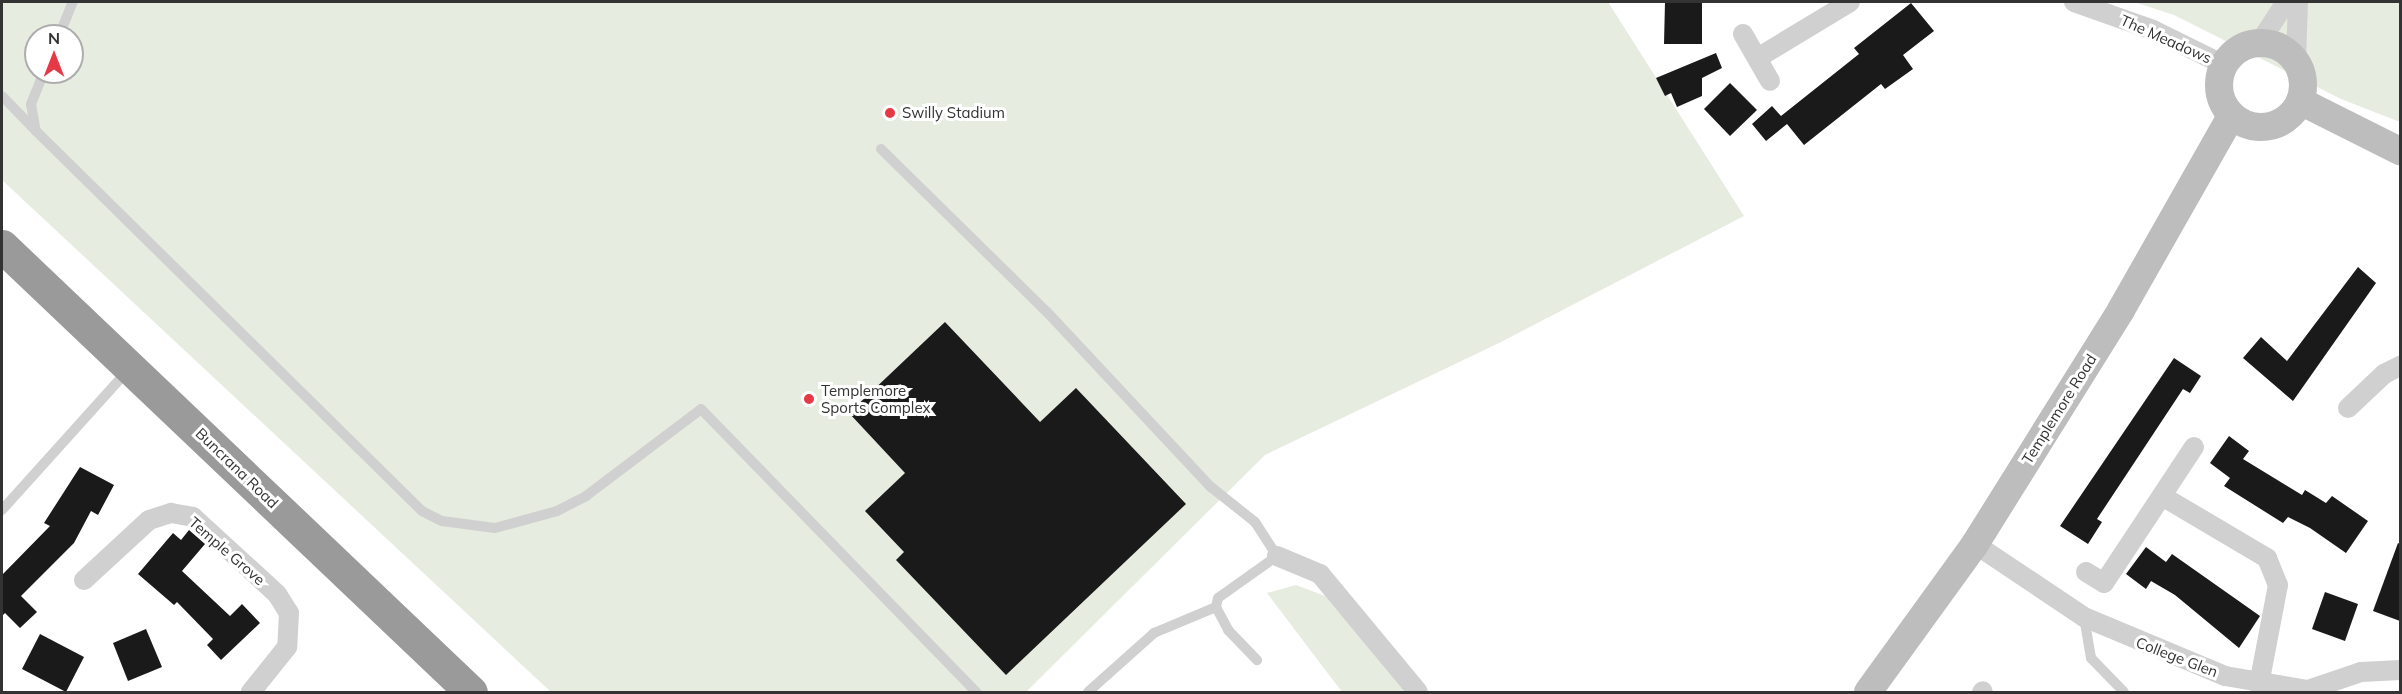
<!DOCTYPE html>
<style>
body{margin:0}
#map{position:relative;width:2402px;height:694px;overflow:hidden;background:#fff;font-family:Mulish,sans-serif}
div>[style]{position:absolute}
.green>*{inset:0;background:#e6ecdf}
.building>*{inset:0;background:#1a1a1a}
.lane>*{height:10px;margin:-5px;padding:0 5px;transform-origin:5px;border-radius:5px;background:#d0d0d0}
.street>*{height:20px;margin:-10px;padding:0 10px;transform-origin:10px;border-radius:10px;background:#d0d0d0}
.secondary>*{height:28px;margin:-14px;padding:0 14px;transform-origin:14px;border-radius:14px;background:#bdbdbd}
.secondary>.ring{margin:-14px;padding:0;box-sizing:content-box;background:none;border:28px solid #bdbdbd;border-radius:50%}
.highway>*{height:33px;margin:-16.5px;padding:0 16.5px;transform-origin:16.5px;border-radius:16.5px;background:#9a9a9a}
.dots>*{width:16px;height:16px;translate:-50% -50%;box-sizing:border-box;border:3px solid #fff;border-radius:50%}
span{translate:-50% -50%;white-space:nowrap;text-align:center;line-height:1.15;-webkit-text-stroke:6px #fff;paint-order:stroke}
.street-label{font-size:15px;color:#333}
.poi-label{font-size:15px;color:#333}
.left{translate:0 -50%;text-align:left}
.frame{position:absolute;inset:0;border:3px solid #333;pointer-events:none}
.north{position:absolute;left:24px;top:24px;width:60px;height:60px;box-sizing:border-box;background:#fff;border:2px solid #adadad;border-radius:50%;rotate:0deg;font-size:16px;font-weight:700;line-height:24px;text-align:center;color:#333}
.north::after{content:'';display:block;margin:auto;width:21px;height:27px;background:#e63946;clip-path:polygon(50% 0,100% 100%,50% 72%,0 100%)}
</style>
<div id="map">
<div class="green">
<i style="clip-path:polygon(evenodd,2px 2px,1608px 2px,1744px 216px,1499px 343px,1265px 455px,1026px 692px,551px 692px,2px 180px,2px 2px,36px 36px,72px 36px,72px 72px,36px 72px,36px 36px)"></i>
<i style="clip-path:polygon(2134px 2px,2400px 2px,2400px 122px,2341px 99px,2174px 15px)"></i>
<i style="clip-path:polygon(1296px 585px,1325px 596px,1407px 692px,1342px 692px,1267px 593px)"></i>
</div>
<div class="building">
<i style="clip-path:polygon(1665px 2px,1702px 2px,1702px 44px,1664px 44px)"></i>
<i style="clip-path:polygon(1911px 3px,1934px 31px,1903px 55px,1913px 69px,1885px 89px,1881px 84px,1804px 145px,1787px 124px,1766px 141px,1752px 124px,1772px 106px,1781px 116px,1859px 54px,1854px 48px)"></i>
<i style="clip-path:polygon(1716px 53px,1722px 68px,1702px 78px,1702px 96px,1677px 107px,1671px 93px,1665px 96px,1656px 78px)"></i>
<i style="clip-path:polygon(1730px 83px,1757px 110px,1730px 136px,1704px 109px)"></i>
<i style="clip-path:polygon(2358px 267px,2376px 283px,2293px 401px,2243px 358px,2261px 337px,2287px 361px)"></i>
<i style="clip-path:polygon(945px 322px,1040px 422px,1076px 388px,1186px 504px,1006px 675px,896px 560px,904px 552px,865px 511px,905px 473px,849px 413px)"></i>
<i style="clip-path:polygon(2174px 358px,2201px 376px,2190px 393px,2183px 389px,2097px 519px,2102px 522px,2088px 544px,2060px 526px)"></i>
<i style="clip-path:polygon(2229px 436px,2249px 451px,2243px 459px,2302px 495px,2305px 490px,2326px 503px,2332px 496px,2368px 521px,2346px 553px,2310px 528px,2288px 517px,2283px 523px,2224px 486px,2230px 478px,2210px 463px)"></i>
<i style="clip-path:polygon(80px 467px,114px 485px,98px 515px,91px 511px,74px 543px,21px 596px,37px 612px,20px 628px,5px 613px,2px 616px,2px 575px,50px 526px,44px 523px)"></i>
<i style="clip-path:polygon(189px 530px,205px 544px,182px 571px,230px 616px,242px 604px,260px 623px,221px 660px,207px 645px,213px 639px,177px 602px,174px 605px,138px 574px,173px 533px,181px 540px)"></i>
<i style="clip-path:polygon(2398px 543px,2400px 544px,2400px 621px,2373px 611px)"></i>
<i style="clip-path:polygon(2146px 547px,2166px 562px,2172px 554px,2260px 616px,2239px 648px,2175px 595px,2151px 581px,2146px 589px,2126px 574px)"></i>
<i style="clip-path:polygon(2325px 592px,2358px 604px,2345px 641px,2312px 629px)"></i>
<i style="clip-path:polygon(146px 629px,162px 667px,128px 681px,113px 643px)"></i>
<i style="clip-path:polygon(40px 634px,84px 657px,66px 692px,22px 669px)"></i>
</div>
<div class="lane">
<i style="left:59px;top:36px;width:37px;rotate:-68deg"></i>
<i style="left:44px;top:72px;width:35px;rotate:112deg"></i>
<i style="left:31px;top:104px;width:27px;rotate:80deg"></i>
<i style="left:36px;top:131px;width:542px;rotate:44.55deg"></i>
<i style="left:422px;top:511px;width:22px;rotate:27deg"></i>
<i style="left:442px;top:521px;width:53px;rotate:7.5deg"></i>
<i style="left:495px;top:528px;width:64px;rotate:-15.3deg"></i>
<i style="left:557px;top:511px;width:33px;rotate:-27deg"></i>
<i style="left:586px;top:496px;width:144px;rotate:-37.1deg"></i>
<i style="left:701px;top:409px;width:395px;rotate:45.8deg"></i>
<i style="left:2px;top:96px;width:49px;rotate:45.8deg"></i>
<i style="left:881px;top:149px;width:233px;rotate:44.5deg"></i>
<i style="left:1047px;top:312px;width:240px;rotate:46.9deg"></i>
<i style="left:1211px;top:487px;width:56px;rotate:38.5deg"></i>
<i style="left:1255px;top:522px;width:40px;rotate:57.1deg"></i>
<i style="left:1277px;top:556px;width:72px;rotate:144.6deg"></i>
<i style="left:1218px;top:598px;width:9px;rotate:103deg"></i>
<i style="left:1216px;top:607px;width:26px;rotate:62deg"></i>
<i style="left:1228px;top:630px;width:42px;rotate:46deg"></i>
<i style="left:2px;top:510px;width:190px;rotate:-48deg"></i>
<i style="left:2084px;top:617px;width:42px;rotate:80.3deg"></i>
<i style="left:2091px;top:658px;width:47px;rotate:45.9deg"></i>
<i style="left:1088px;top:692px;width:89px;rotate:-41.8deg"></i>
<i style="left:1154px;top:633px;width:67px;rotate:-22.8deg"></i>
</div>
<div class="street">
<i style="left:2074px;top:2px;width:84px;rotate:19.5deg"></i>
<i style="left:2153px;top:30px;width:79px;rotate:26.2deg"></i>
<i style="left:1743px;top:34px;width:54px;rotate:60.1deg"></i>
<i style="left:2260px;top:42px;width:48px;rotate:-57deg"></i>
<i style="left:1759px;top:57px;width:106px;rotate:-31.1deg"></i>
<i style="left:2296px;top:61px;width:59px;rotate:-88.1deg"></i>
<i style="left:2348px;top:408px;width:50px;rotate:-43.4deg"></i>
<i style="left:2384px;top:374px;width:18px;rotate:-27deg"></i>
<i style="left:2162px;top:496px;width:122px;rotate:30.6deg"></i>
<i style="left:2267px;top:558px;width:29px;rotate:68deg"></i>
<i style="left:2278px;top:585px;width:102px;rotate:100.8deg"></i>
<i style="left:1975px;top:544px;width:131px;rotate:33.8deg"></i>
<i style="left:2084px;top:617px;width:153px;rotate:22.7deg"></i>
<i style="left:2225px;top:676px;width:84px;rotate:9.6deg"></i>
<i style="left:2308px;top:690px;width:56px;rotate:-18.8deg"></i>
<i style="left:2361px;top:672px;width:39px;rotate:-3deg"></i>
<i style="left:1277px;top:556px;width:47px;rotate:22.7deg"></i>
<i style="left:1320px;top:574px;width:153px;rotate:50.3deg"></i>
<i style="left:2086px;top:572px;width:21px;rotate:31deg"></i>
<i style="left:2104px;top:583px;width:163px;rotate:-56.5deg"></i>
<i style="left:84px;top:580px;width:88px;rotate:-42.7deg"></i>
<i style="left:149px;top:520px;width:23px;rotate:-18deg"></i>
<i style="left:171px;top:513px;width:22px;rotate:10deg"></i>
<i style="left:193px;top:517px;width:114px;rotate:42.5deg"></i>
<i style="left:277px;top:594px;width:22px;rotate:58deg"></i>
<i style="left:289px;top:613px;width:34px;rotate:93deg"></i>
<i style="left:287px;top:647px;width:58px;rotate:128.7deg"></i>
<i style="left:1982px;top:692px;width:1px;rotate:-45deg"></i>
</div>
<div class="secondary">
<i class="ring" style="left:2219px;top:43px;width:56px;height:56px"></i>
<i style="left:2300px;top:101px;width:112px;rotate:26.6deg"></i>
<i style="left:1868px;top:692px;width:183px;rotate:-54.1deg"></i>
<i style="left:1975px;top:544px;width:276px;rotate:-58deg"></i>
<i style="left:2121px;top:310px;width:224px;rotate:-60.4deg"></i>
</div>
<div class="highway">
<i style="left:2px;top:246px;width:647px;rotate:43.56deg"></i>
</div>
<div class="dots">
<i style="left:890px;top:113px;background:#e63946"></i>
<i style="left:809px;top:399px;background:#e63946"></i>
</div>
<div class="street-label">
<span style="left:2166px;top:39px;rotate:24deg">The Meadows</span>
<span style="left:2059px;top:409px;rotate:-58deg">Templemore Road</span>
<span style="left:237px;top:468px;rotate:44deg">Buncrana Road</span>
<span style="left:227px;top:551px;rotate:41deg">Temple Grove</span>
<span style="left:2177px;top:657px;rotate:21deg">College Glen</span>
</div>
<div class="poi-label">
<span class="left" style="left:902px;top:113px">Swilly Stadium</span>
<span class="left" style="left:821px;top:399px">Templemore<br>Sports Complex</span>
</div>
<div class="frame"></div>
<div class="north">N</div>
</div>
